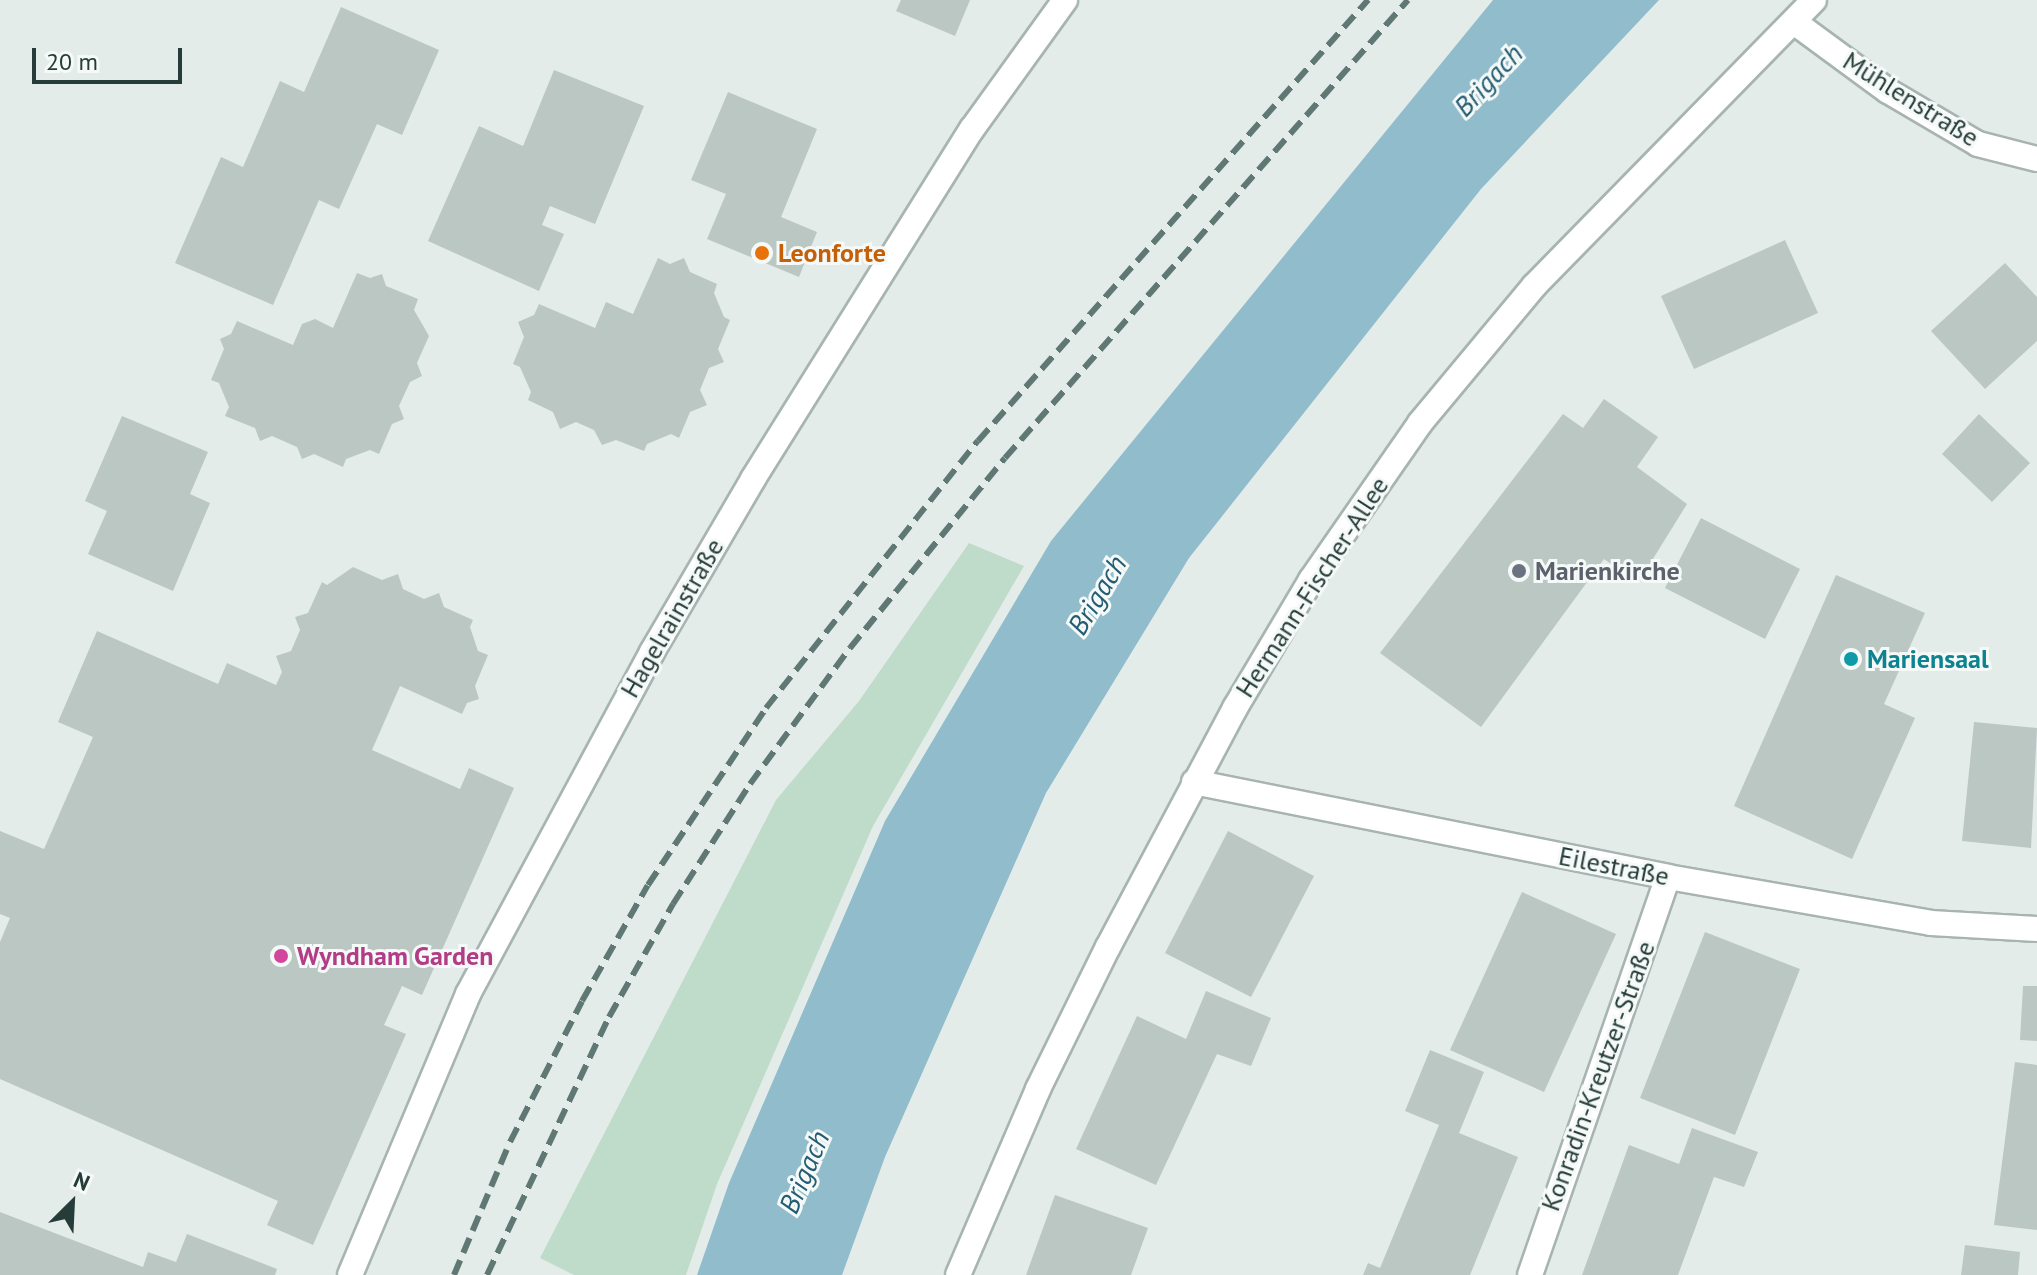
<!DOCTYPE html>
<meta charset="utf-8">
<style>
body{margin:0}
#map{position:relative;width:2037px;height:1275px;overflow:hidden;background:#e4ecea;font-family:"PT Sans",sans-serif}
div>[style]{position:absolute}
.green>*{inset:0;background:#bfdbca}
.water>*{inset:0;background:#91bccc}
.building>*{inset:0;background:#bac7c3}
.roads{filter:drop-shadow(2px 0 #a7b4b1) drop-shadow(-2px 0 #a7b4b1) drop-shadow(0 2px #a7b4b1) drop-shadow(0 -2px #a7b4b1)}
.minor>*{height:24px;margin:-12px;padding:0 12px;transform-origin:12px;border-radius:12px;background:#fff}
.tertiary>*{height:24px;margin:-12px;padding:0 12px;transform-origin:12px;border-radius:12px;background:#fff}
.secondary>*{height:24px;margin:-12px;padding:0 12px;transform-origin:12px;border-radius:12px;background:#fff}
.rail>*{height:6px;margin-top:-3px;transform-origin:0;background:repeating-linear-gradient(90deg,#607874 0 16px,transparent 0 24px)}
.dots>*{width:22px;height:22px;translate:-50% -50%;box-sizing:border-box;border:4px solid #f5f9f7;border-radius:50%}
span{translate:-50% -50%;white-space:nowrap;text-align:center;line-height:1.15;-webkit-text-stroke:6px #f5f9f7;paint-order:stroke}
.street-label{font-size:26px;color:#253c39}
.food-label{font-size:26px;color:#c56008;font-weight:700}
.left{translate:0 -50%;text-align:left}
.worship-label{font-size:26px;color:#5b616d;font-weight:700}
.culture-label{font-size:26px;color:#0d838f;font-weight:700}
.hotel-label{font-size:26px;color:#b23c85;font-weight:700}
.water-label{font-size:28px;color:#245c73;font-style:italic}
.north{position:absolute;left:32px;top:1163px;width:80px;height:80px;-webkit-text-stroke:6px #f5f9f7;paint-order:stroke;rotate:24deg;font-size:22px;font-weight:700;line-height:32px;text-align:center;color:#253c39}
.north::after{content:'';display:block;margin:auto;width:28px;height:36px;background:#253c39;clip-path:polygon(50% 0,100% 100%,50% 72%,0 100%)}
.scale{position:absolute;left:32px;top:48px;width:150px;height:36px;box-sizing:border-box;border:4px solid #253c39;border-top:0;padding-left:10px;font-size:24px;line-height:28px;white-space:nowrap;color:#253c39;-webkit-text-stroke:6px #f5f9f7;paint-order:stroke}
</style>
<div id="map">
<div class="green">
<i style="clip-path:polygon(969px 543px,1024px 566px,873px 826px,717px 1184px,686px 1275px,574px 1275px,540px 1258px,776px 800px,859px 701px)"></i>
</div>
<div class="water">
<i style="clip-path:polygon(1493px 0,1659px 0,1481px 189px,1189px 558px,1046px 793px,885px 1157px,842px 1275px,697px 1275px,729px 1183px,885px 821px,1051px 541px)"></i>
</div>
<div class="building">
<i style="clip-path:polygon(901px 0,970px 0,955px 36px,896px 11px)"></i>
<i style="clip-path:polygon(341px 7px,439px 50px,402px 135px,377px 124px,339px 209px,319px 200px,273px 305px,175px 263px,221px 157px,243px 167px,280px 81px,304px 92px)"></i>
<i style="clip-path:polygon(554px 70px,644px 106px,595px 224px,550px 206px,542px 225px,564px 234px,539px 291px,428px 241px,479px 126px,523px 146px)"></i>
<i style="clip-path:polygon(728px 92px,817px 129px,781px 217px,817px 232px,799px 277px,707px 239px,726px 194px,691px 180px)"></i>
<i style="clip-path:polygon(1785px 240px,1818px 313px,1694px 369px,1661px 296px)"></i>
<i style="clip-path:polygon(658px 258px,670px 264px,684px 258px,690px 272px,717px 284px,714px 293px,724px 317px,730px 320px,718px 349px,724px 362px,709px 368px,700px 390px,707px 405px,690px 412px,679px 438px,671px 434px,647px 444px,644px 451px,616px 440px,602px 445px,594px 430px,576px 422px,560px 429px,553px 412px,528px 400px,531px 392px,520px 367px,513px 364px,524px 337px,518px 322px,534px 315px,539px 304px,595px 328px,606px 302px,633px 314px)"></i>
<i style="clip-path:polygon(2005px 263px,2037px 297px,2037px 341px,1985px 389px,1931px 331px)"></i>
<i style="clip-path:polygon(357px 273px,370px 278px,382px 274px,386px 286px,418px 299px,414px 310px,429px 336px,417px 363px,422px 376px,410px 382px,399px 406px,404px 419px,392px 424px,379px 454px,370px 450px,346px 459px,343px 467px,314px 454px,302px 459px,297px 447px,272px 436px,260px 441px,255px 428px,225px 416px,229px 407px,219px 383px,211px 380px,224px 349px,220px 339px,231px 334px,237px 321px,293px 345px,302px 324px,315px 319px,333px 328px)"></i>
<i style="clip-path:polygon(1604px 399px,1658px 437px,1637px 467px,1687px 504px,1638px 583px,1604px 559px,1481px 727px,1380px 653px,1563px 414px,1583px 428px)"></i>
<i style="clip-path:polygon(1979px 414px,2030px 463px,1992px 502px,1942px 454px)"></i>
<i style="clip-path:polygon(122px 416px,208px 452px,190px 494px,210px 503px,173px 591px,88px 554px,107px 511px,85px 501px)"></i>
<i style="clip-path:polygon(1701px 518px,1800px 569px,1765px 639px,1665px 588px)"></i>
<i style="clip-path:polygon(353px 567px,382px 580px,398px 574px,403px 589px,424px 599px,439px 593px,444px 607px,473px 620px,470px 627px,478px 651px,488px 655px,475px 686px,479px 699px,467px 703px,462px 714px,400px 686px,372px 750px,460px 789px,469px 768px,514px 788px,422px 995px,402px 986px,384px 1025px,406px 1034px,313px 1245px,267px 1225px,278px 1201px,0 1079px,0 942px,10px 918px,0 914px,0 831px,44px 849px,93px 737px,58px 722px,97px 631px,218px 684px,227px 663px,276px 685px,282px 672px,276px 656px,291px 651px,300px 630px,295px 617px,308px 613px,322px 582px,327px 585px)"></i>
<i style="clip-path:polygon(1836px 575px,1925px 613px,1884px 704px,1915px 718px,1852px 859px,1734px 806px)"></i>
<i style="clip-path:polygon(1974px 722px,2037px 728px,2031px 848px,1962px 841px)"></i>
<i style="clip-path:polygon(1228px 831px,1314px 876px,1251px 997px,1165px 953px)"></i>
<i style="clip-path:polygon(1522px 892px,1616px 934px,1544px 1092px,1450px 1050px)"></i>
<i style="clip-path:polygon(1705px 932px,1800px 969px,1735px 1135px,1640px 1098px)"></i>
<i style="clip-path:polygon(2023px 986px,2037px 986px,2037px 1041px,2020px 1040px)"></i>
<i style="clip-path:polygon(1206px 991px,1271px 1018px,1251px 1066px,1217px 1054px,1156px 1185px,1076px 1149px,1137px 1016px,1186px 1039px)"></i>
<i style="clip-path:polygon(1430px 1050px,1484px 1072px,1459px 1133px,1518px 1157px,1470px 1275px,1363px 1275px,1368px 1263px,1380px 1268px,1439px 1125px,1405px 1111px)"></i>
<i style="clip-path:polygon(2015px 1062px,2037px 1065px,2037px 1230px,1994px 1225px)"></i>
<i style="clip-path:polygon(1692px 1128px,1758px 1152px,1744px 1187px,1714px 1177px,1678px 1275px,1582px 1275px,1629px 1145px,1679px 1164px)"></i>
<i style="clip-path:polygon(1055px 1195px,1148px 1228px,1131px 1275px,1026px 1275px)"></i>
<i style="clip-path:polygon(0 1212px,143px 1267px,148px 1252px,176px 1262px,187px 1234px,277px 1269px,275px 1275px,0 1275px)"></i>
<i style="clip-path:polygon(1965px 1245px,2020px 1252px,2018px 1275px,1961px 1275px)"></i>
</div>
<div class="roads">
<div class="minor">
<i style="left:1794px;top:22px;width:117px;rotate:36.3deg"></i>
<i style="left:1888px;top:91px;width:104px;rotate:30.5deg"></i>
<i style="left:1978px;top:144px;width:61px;rotate:14.3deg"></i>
<i style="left:1194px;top:782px;width:483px;rotate:11.3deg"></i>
<i style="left:1668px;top:877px;width:267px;rotate:9.9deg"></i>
<i style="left:1931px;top:923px;width:106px;rotate:3.2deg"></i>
<i style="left:1530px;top:1275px;width:421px;rotate:-70.9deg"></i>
</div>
<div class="tertiary">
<i style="left:958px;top:1275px;width:202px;rotate:-66.7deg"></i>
<i style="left:1038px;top:1089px;width:158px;rotate:-63.8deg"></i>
<i style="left:1108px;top:947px;width:271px;rotate:-62deg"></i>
<i style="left:1235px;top:708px;width:149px;rotate:-59.3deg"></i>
<i style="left:1311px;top:580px;width:191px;rotate:-55.2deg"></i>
<i style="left:1420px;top:423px;width:178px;rotate:-50.2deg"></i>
<i style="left:1534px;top:286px;width:400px;rotate:-45.6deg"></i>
</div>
<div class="secondary">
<i style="left:350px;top:1275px;width:305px;rotate:-67.2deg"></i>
<i style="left:468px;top:994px;width:388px;rotate:-61.7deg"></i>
<i style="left:652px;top:652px;width:200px;rotate:-59.7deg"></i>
<i style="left:753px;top:479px;width:413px;rotate:-58deg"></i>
<i style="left:972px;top:129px;width:159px;rotate:-54.2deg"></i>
</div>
</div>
<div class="rail">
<i style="left:454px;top:1275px;width:144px;rotate:-67.2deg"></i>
<i style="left:510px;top:1142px;width:158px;rotate:-62.9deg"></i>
<i style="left:582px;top:1001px;width:133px;rotate:-60.4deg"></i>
<i style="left:648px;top:885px;width:213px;rotate:-56.3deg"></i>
<i style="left:766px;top:708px;width:341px;rotate:-51.6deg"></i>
<i style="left:978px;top:441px;width:589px;rotate:-48.51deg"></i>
<i style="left:487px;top:1275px;width:285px;rotate:-64.7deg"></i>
<i style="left:609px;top:1017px;width:130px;rotate:-60.5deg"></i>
<i style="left:673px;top:904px;width:143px;rotate:-57.3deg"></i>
<i style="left:750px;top:784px;width:169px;rotate:-53.7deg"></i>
<i style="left:850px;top:648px;width:245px;rotate:-50.8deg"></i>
<i style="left:1005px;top:458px;width:610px;rotate:-48.66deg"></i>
</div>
<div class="dots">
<i style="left:762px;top:253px;background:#e8710a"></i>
<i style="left:1519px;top:571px;background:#6b7280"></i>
<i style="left:1851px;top:659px;background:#0f9aa8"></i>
<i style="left:281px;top:956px;background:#d1479c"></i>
</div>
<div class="street-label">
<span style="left:1911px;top:99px;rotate:32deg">Mühlenstraße</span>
<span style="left:1312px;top:587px;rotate:-57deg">Hermann-Fischer-Allee</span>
<span style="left:672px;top:618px;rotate:-60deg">Hagelrainstraße</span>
<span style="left:1614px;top:866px;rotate:11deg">Eilestraße</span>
<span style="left:1598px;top:1076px;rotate:-70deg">Konradin-Kreutzer-Straße</span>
</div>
<div class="food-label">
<span class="left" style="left:778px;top:253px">Leonforte</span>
</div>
<div class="worship-label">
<span class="left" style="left:1535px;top:571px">Marienkirche</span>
</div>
<div class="culture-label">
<span class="left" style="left:1867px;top:659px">Mariensaal</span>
</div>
<div class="hotel-label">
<span class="left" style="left:297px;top:956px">Wyndham Garden</span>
</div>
<div class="water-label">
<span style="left:1488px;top:80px;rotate:-47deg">Brigach</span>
<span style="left:1097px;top:595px;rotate:-59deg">Brigach</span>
<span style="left:804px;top:1172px;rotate:-67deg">Brigach</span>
</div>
<div class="north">N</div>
<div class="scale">20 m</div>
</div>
